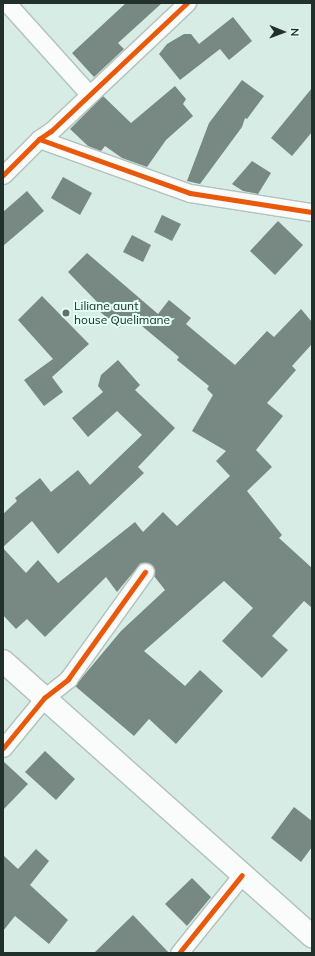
<!DOCTYPE html>
<style>
body{margin:0}
#map{position:relative;width:315px;height:956px;overflow:hidden;background:#d6ece4;font-family:Mulish,sans-serif}
div>[style]{position:absolute}
.building>*{inset:0;background:#788883}
.roads{filter:drop-shadow(1px 0 #b1c2bc) drop-shadow(-1px 0 #b1c2bc) drop-shadow(0 1px #b1c2bc) drop-shadow(0 -1px #b1c2bc)}
.street>*{height:17px;margin:-8.5px;padding:0 8.5px;transform-origin:8.5px;border-radius:8.5px;background:#f9fcfb}
.primary>*{height:22px;margin:-11px;padding:0 11px;transform-origin:11px;border-radius:11px;background:#f9fcfb}
.cycleway>*{height:5px;margin:-2.5px;padding:0 2.5px;transform-origin:2.5px;border-radius:2.5px;background:#e8590c}
.dots>*{width:11px;height:11px;translate:-50% -50%;box-sizing:border-box;border:2px solid #e1fff4;border-radius:50%}
span{translate:-50% -50%;white-space:nowrap;text-align:center;line-height:1.15;-webkit-text-stroke:4px #e1fff4;paint-order:stroke}
.poi-label{font-size:12px;color:#22302b}
.left{translate:0 -50%;text-align:left}
.frame{position:absolute;inset:0;border:4px solid #22302b;pointer-events:none}
.north{position:absolute;left:263px;top:12px;width:40px;height:40px;-webkit-text-stroke:3px #e1fff4;paint-order:stroke;rotate:91deg;font-size:11px;font-weight:700;line-height:16px;text-align:center;color:#22302b}
.north::after{content:'';display:block;margin:auto;width:14px;height:18px;background:#22302b;clip-path:polygon(50% 0,100% 100%,50% 72%,0 100%)}
</style>
<div id="map">
<div class="building">
<i style="clip-path:polygon(126px 3px,162px 3px,118px 43px,124px 49px,94px 77px,72px 53px)"></i>
<i style="clip-path:polygon(233px 17px,252px 41px,229px 60px,220px 49px,180px 80px,159px 54px,167px 44px,184px 34px,191px 34px,199px 44px)"></i>
<i style="clip-path:polygon(242px 80px,264px 96px,247px 119px,245px 118px,242px 127px,200px 184px,187px 181px,209px 123px)"></i>
<i style="clip-path:polygon(175px 86px,186px 99px,183px 104px,193px 116px,166px 140px,147px 167px,122px 158px,105px 146px,101px 151px,88px 146px,70px 129px,103px 96px,131px 123px)"></i>
<i style="clip-path:polygon(312px 88px,312px 132px,292px 156px,271px 138px)"></i>
<i style="clip-path:polygon(252px 161px,271px 173px,258px 194px,243px 191px,232px 184px)"></i>
<i style="clip-path:polygon(63px 177px,92px 193px,80px 215px,51px 198px)"></i>
<i style="clip-path:polygon(27px 191px,44px 211px,3px 246px,3px 212px)"></i>
<i style="clip-path:polygon(162px 215px,181px 224px,172px 241px,154px 232px)"></i>
<i style="clip-path:polygon(278px 221px,303px 245px,275px 275px,250px 251px)"></i>
<i style="clip-path:polygon(132px 235px,151px 245px,143px 262px,123px 252px)"></i>
<i style="clip-path:polygon(87px 253px,158px 314px,169px 300px,191px 318px,186px 324px,235px 365px,267px 331px,274px 337px,301px 309px,312px 322px,312px 344px,292px 366px,296px 370px,267px 403px,283px 416px,256px 450px,272px 467px,247px 491px,282px 535px,279px 538px,312px 568px,312px 608px,304px 601px,272px 636px,288px 650px,262px 678px,222px 641px,253px 608px,224px 581px,144px 651px,185px 686px,200px 670px,223px 691px,176px 744px,149px 719px,134px 736px,75px 686px,121px 631px,165px 590px,154px 576px,154px 568px,151px 564px,141px 563px,117px 592px,106px 577px,45px 637px,27px 619px,16px 629px,3px 615px,3px 548px,26px 573px,38px 560px,58px 583px,135px 522px,143px 532px,163px 512px,177px 526px,230px 476px,216px 461px,226px 451px,192px 431px,213px 395px,207px 389px,209px 386px,177px 360px,179px 357px,130px 316px,119px 328px,98px 310px,101px 306px,68px 272px)"></i>
<i style="clip-path:polygon(42px 296px,89px 344px,52px 377px,63px 392px,44px 406px,24px 380px,53px 359px,18px 320px)"></i>
<i style="clip-path:polygon(118px 360px,140px 385px,135px 390px,175px 428px,138px 467px,144px 473px,58px 554px,32px 521px,3px 547px,3px 514px,17px 501px,15px 498px,40px 478px,51px 492px,78px 470px,90px 485px,142px 435px,117px 411px,88px 437px,72px 418px,103px 392px,98px 386px,101px 375px)"></i>
<i style="clip-path:polygon(45px 751px,75px 779px,56px 800px,25px 772px)"></i>
<i style="clip-path:polygon(3px 761px,28px 784px,3px 810px)"></i>
<i style="clip-path:polygon(294px 807px,312px 821px,312px 847px,301px 862px,271px 838px)"></i>
<i style="clip-path:polygon(36px 849px,49px 861px,30px 885px,68px 920px,49px 944px,15px 916px,3px 931px,3px 855px,18px 869px)"></i>
<i style="clip-path:polygon(192px 878px,211px 897px,187px 926px,165px 904px)"></i>
<i style="clip-path:polygon(133px 915px,169px 953px,94px 953px)"></i>
</div>
<div class="roads">
<div class="street">
<i style="left:7px;top:3px;width:122px;rotate:48deg"></i>
<i style="left:39px;top:139px;width:160px;rotate:19.7deg"></i>
<i style="left:190px;top:193px;width:123px;rotate:8.9deg"></i>
<i style="left:3px;top:175px;width:51px;rotate:-45deg"></i>
<i style="left:39px;top:139px;width:14px;rotate:-34deg"></i>
<i style="left:51px;top:131px;width:187px;rotate:-43.3deg"></i>
<i style="left:3px;top:748px;width:65px;rotate:-50.6deg"></i>
<i style="left:44px;top:698px;width:31px;rotate:-38deg"></i>
<i style="left:68px;top:679px;width:132px;rotate:-54.3deg"></i>
<i style="left:179px;top:953px;width:100px;rotate:-51.1deg"></i>
</div>
<div class="primary">
<i style="left:3px;top:661px;width:414px;rotate:41.7deg"></i>
</div>
</div>
<div class="cycleway">
<i style="left:39px;top:139px;width:160px;rotate:19.7deg"></i>
<i style="left:190px;top:193px;width:123px;rotate:8.9deg"></i>
<i style="left:3px;top:175px;width:51px;rotate:-45deg"></i>
<i style="left:39px;top:139px;width:14px;rotate:-34deg"></i>
<i style="left:51px;top:131px;width:187px;rotate:-43.3deg"></i>
<i style="left:3px;top:748px;width:65px;rotate:-50.6deg"></i>
<i style="left:44px;top:698px;width:31px;rotate:-38deg"></i>
<i style="left:68px;top:679px;width:132px;rotate:-54.3deg"></i>
<i style="left:179px;top:953px;width:100px;rotate:-51.1deg"></i>
</div>
<div class="dots">
<i style="left:66px;top:313px;background:#61726c"></i>
</div>
<div class="poi-label">
<span class="left" style="left:74px;top:313px">Liliane aunt<br>house Quelimane</span>
</div>
<div class="frame"></div>
<div class="north">N</div>
</div>
